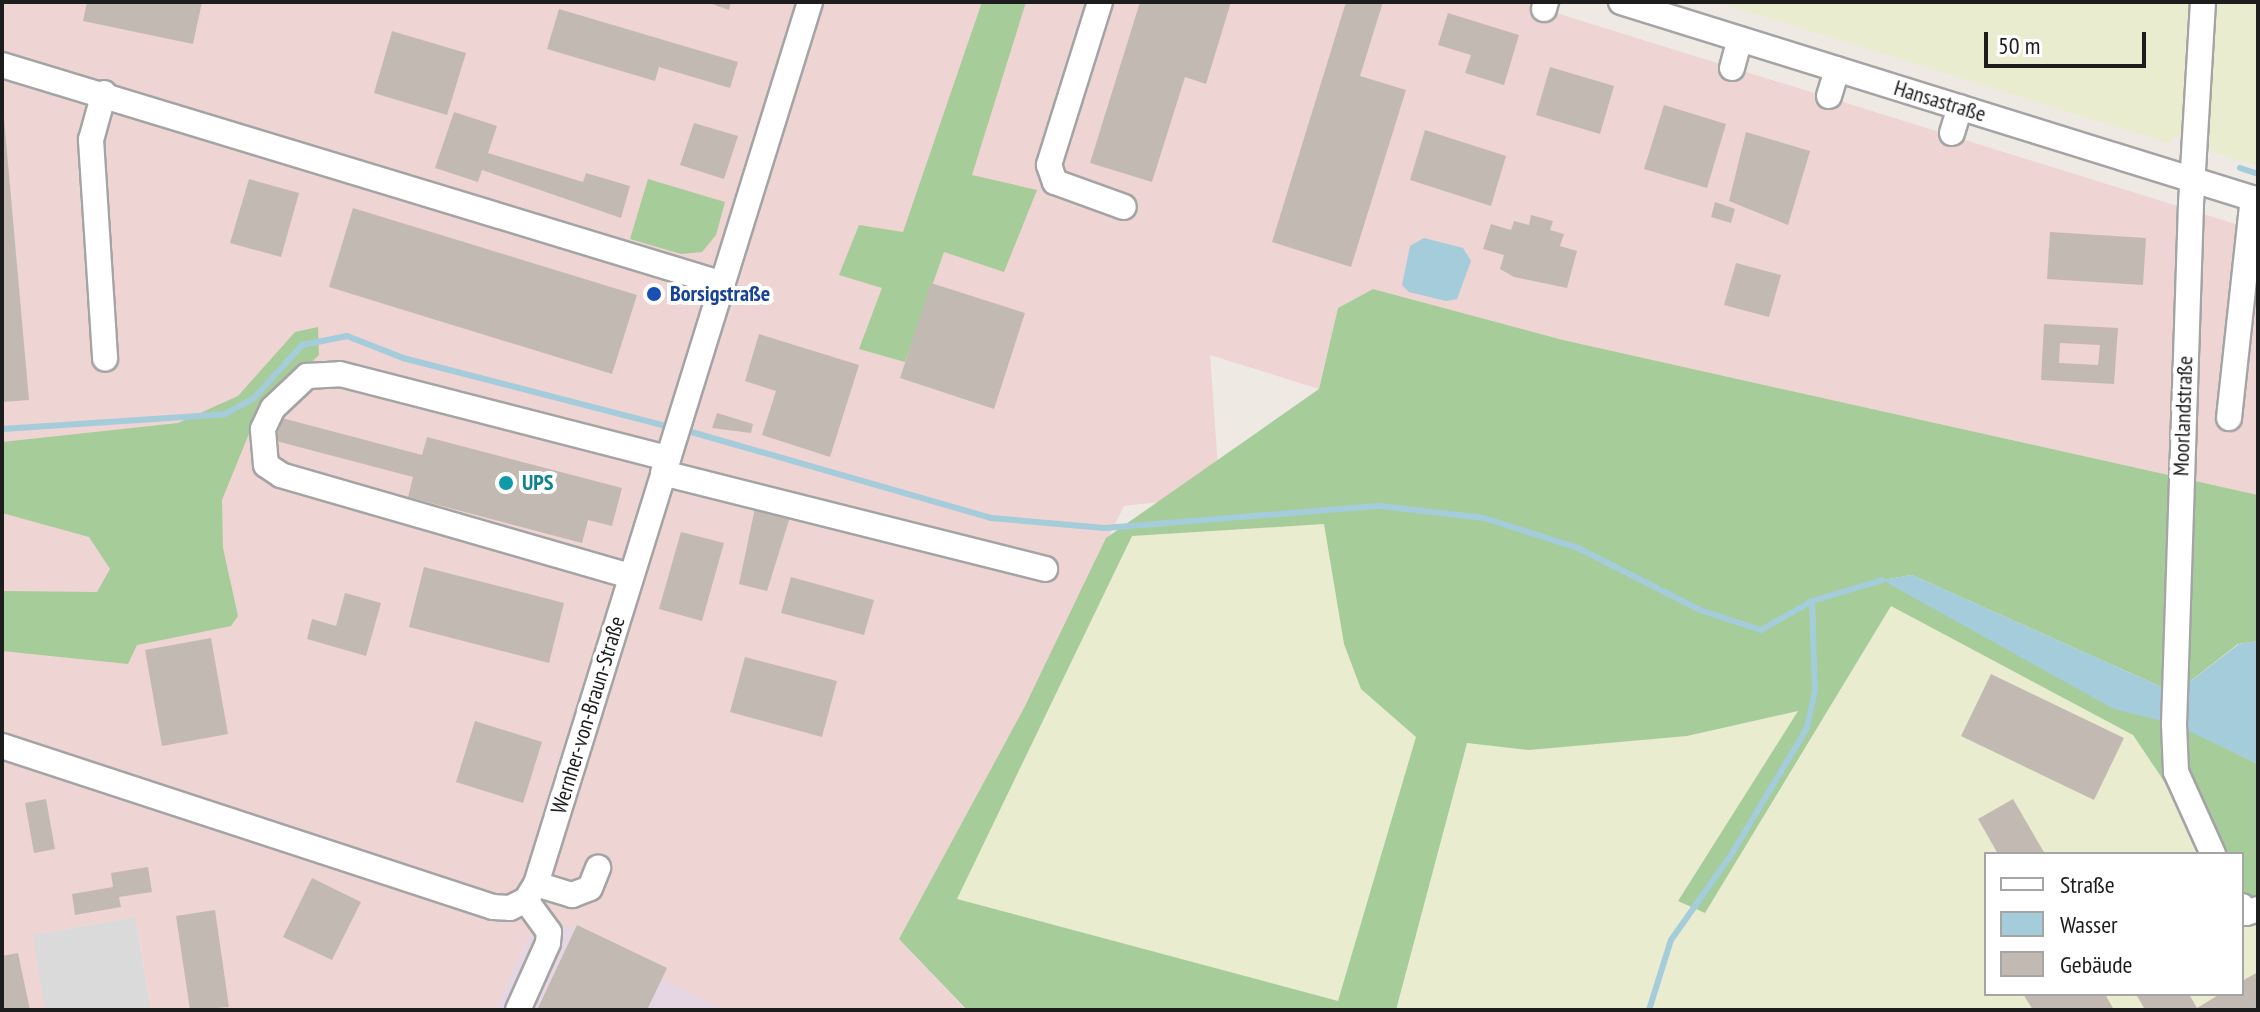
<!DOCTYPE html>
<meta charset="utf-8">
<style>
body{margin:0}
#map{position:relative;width:2260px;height:1012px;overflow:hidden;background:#eeeae3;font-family:"PT Sans Narrow",sans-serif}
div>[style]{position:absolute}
.residential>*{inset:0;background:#dbdada}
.commercial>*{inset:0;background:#eed4d2}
.industrial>*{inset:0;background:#e6d5e3}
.farmland>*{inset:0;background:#e9ecce}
.forest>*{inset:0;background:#a6cc99}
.water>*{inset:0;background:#a4ccda}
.stream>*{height:6px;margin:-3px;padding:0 3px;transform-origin:3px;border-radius:3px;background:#a4ccda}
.building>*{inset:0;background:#c2bab2}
.roads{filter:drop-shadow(2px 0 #a4a4a4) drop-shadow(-2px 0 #a4a4a4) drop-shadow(0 2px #a4a4a4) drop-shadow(0 -2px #a4a4a4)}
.minor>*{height:24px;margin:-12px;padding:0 12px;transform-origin:12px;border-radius:12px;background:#fff}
.dots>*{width:22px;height:22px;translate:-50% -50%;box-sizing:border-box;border:4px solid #fff;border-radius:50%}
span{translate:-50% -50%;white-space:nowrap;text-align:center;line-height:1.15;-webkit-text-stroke:8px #fff;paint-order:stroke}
.street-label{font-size:22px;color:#1d1d1d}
.transit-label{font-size:22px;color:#164399;font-weight:700}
.left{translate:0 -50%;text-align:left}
.culture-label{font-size:22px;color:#0d838f;font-weight:700}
.frame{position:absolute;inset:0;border:4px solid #1d1d1d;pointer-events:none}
.legend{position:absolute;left:1984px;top:852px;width:260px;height:144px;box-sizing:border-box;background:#fff;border:2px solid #a5a5a5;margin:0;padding:10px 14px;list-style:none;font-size:24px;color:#1d1d1d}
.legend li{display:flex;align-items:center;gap:16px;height:40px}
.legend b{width:40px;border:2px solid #a5a5a5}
.scale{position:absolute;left:1984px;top:32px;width:162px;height:36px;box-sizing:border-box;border:4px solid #1d1d1d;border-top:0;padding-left:10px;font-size:24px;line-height:28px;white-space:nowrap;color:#1d1d1d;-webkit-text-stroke:6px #fff;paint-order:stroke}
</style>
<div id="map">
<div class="residential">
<i style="clip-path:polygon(135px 917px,151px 1010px,45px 1010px,32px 935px)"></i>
</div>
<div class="commercial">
<i style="clip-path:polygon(2px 2px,1521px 2px,2258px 231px,2258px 495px,1563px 340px,1373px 289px,1338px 308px,1319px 389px,1210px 355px,1220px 495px,1124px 506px,1025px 706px,899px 939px,966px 1010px,726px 1010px,549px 932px,530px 934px,495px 1010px,151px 1010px,135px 917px,33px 935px,45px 1010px,2px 1010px)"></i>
</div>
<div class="industrial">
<i style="clip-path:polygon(577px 925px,667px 968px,662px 980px,726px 1010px,495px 1010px,530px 934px)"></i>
</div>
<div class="farmland">
<i style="clip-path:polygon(1718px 2px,2258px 2px,2258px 166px,2212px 152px,2198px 121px,2168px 143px)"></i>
<i style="clip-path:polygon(1324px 524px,1344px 644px,1361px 689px,1416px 737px,1338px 1002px,957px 899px,1132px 536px)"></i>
<i style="clip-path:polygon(1891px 606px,2133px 735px,2213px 854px,1986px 854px,1986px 994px,2242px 994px,2242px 906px,2258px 909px,2258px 1010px,1396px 1010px,1467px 743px,1529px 750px,1687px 736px,1799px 711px,1678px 900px,1705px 913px)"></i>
</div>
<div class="forest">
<i style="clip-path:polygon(982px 2px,1026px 2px,972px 175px,1037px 190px,1004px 272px,944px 252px,905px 362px,859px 349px,882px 288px,839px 275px,859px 225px,903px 232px)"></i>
<i style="clip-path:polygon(648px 179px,725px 202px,716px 235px,702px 252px,681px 254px,630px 239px)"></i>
<i style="clip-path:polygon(evenodd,1373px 289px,1563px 340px,2258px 495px,2258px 641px,2238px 644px,2175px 693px,1912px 575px,1883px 580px,2258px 764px,2258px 909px,2242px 906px,2242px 854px,2213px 854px,2133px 735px,1891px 606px,1705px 913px,1678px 901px,1798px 711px,1687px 736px,1529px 750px,1467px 743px,1396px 1010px,967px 1010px,899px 939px,1025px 706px,1106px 538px,1319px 389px,1338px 308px,1373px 289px,1324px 524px,1344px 644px,1361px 689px,1416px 737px,1338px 1001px,957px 899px,1132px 536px,1324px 524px)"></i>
<i style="clip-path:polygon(318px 327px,319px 355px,257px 414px,222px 500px,223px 548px,238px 616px,231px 626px,137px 645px,128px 664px,2px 651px,2px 591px,97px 592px,110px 569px,89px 537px,2px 513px,2px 442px,178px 423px,238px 396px,295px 332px)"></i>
</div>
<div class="water">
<i style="clip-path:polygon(1424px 238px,1463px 248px,1471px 261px,1457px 299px,1446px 301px,1409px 292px,1402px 285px,1410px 246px)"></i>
<i style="clip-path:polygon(1912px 575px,2175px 693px,2239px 644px,2258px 641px,2258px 764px,2174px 724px,2114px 709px,1882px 580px)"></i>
</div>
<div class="stream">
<i style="left:2240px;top:168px;width:19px;rotate:18deg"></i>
<i style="left:2px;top:429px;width:224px;rotate:-3.8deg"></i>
<i style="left:225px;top:414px;width:33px;rotate:-29deg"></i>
<i style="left:254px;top:398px;width:72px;rotate:-47.8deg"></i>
<i style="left:302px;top:345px;width:46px;rotate:-11.3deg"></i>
<i style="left:347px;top:336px;width:60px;rotate:21.4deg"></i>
<i style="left:403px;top:358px;width:276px;rotate:14.5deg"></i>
<i style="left:681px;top:429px;width:323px;rotate:16deg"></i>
<i style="left:991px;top:518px;width:114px;rotate:5deg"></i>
<i style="left:1105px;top:528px;width:276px;rotate:-4.6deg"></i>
<i style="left:1380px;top:506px;width:105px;rotate:6.6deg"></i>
<i style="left:1484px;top:518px;width:99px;rotate:17.7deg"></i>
<i style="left:1578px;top:548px;width:137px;rotate:26.9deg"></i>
<i style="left:1700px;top:610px;width:64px;rotate:18.2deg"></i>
<i style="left:1761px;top:630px;width:59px;rotate:-29.6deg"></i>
<i style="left:1812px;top:601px;width:73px;rotate:-16.7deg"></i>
<i style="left:1649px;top:1010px;width:73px;rotate:-72.6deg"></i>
<i style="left:1671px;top:940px;width:104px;rotate:-54.8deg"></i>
<i style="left:1731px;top:855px;width:148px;rotate:-59.1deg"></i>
<i style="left:1807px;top:728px;width:39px;rotate:-78deg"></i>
<i style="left:1815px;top:690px;width:89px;rotate:-91.9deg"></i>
</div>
<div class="building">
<i style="clip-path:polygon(87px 2px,202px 2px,193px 44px,83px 21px)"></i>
<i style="clip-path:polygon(706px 2px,731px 2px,729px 10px)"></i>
<i style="clip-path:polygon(1140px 2px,1231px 2px,1206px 84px,1185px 77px,1152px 182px,1090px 163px)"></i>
<i style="clip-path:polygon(1346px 2px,1383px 2px,1360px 76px,1406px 90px,1351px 267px,1272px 242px)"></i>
<i style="clip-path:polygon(559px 9px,738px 62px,730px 88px,659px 67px,655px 81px,547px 49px)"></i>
<i style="clip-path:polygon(1448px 13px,1519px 35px,1504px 85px,1465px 73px,1471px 55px,1438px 45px)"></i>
<i style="clip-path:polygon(392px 31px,466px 53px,447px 115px,374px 93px)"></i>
<i style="clip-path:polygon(1550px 67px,1614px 86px,1600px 134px,1536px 115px)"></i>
<i style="clip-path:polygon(2px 96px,29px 400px,2px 402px)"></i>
<i style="clip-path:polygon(1664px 105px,1726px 124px,1707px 188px,1644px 169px)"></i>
<i style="clip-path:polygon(454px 112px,497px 126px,488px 153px,583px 182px,586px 173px,630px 186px,621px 218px,482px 170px,478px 182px,435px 168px)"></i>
<i style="clip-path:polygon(694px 123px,738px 136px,724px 179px,680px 165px)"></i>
<i style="clip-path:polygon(1425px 130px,1506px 156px,1491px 206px,1410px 180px)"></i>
<i style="clip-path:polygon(1746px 132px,1810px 151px,1788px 225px,1729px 201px)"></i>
<i style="clip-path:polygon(249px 179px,299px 193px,281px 257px,230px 243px)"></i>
<i style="clip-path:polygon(1715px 202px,1735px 209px,1731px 223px,1711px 217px)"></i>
<i style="clip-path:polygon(353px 208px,637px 295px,612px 374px,329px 287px)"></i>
<i style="clip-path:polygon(1531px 215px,1553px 221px,1550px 230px,1564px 234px,1560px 246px,1577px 251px,1567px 288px,1514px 277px,1500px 269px,1504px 255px,1483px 249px,1491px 224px,1511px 230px,1514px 221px,1529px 225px)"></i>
<i style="clip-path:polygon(2050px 232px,2146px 238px,2143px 285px,2047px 279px)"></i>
<i style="clip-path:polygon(1736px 263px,1781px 275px,1769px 317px,1724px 305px)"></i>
<i style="clip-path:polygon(931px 283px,1025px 313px,994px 409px,900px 378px)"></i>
<i style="clip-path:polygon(evenodd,2044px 324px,2118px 328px,2114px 384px,2041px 380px,2044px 324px,2060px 343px,2100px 345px,2098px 365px,2059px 363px,2060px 343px)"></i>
<i style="clip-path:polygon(759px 334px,859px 365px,830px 457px,762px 435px,776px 391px,745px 381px)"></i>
<i style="clip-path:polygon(717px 413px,753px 424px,751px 433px,712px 428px)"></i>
<i style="clip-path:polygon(282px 418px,422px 455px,427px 437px,622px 488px,612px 526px,588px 520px,582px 543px,408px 497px,413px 477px,276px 441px)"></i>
<i style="clip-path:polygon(755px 508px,790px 517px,767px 591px,739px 584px)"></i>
<i style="clip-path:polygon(681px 532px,724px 543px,702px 621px,659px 609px)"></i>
<i style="clip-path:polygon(424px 567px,564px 603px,549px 663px,409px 627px)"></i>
<i style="clip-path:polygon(791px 577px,874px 600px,864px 635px,781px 613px)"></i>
<i style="clip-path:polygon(345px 593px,381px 603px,366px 656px,307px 639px,312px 619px,336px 626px)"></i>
<i style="clip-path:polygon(211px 638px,228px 734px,162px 746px,145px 650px)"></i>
<i style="clip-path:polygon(745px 657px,837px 681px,822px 737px,730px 712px)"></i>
<i style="clip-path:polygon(1991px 674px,2124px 738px,2094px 800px,1961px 736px)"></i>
<i style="clip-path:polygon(475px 721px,542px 742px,523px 803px,456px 782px)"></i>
<i style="clip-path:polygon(46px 799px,55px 849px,34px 853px,25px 803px)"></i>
<i style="clip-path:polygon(2013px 799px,2045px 854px,1998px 854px,1978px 819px)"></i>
<i style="clip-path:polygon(148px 867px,152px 892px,119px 897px,121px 907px,75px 915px,72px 894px,113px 887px,111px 873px)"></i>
<i style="clip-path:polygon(312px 878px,361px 902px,332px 960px,283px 937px)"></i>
<i style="clip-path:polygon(215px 910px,229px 1007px,190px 1010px,176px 916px)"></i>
<i style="clip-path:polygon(577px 925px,667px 968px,647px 1010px,537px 1010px)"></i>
<i style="clip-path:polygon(18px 953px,30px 1010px,2px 1010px,2px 956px)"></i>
<i style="clip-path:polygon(2258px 972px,2258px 1010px,2145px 1010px,2136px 994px,2189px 994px,2197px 1008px,2220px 994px,2242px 994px,2242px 981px)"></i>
<i style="clip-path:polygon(2023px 994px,2105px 994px,2114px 1010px,2033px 1010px)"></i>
</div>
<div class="roads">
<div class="minor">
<i style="left:1100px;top:2px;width:171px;rotate:107.4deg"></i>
<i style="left:1049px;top:165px;width:18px;rotate:71deg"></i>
<i style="left:1055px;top:182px;width:73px;rotate:19.9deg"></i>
<i style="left:1621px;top:2px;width:667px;rotate:17.27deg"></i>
<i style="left:2203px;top:2px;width:202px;rotate:93.4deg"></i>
<i style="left:2191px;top:204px;width:520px;rotate:91.87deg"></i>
<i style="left:2174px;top:724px;width:48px;rotate:87.6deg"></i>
<i style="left:2176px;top:772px;width:90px;rotate:65.7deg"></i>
<i style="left:1544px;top:9px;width:7px;rotate:-74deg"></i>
<i style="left:2px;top:65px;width:750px;rotate:16.89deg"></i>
<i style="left:1732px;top:68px;width:30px;rotate:-75deg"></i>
<i style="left:104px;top:93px;width:49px;rotate:105.5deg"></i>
<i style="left:91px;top:140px;width:219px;rotate:86.3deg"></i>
<i style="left:1829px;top:96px;width:28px;rotate:-73deg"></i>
<i style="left:1952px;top:133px;width:27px;rotate:-73deg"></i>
<i style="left:2229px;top:418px;width:221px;rotate:-83.8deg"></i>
<i style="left:663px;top:473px;width:394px;rotate:14.1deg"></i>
<i style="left:630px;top:576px;width:363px;rotate:-163.9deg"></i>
<i style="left:281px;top:475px;width:18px;rotate:-146deg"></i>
<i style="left:266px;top:465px;width:36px;rotate:-95deg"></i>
<i style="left:263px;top:429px;width:23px;rotate:-65deg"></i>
<i style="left:273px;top:408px;width:47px;rotate:-43.3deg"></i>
<i style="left:307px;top:376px;width:33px;rotate:-3deg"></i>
<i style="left:340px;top:374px;width:339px;rotate:14.4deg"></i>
<i style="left:2px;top:746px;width:517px;rotate:18.15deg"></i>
<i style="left:493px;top:907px;width:17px;rotate:3deg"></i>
<i style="left:510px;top:908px;width:18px;rotate:-27deg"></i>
<i style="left:526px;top:900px;width:19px;rotate:-58deg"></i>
<i style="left:536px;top:884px;width:924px;rotate:-72.74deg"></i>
<i style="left:536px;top:884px;width:38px;rotate:17deg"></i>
<i style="left:572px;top:895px;width:19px;rotate:-21deg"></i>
<i style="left:590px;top:888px;width:22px;rotate:-68deg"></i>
<i style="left:2242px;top:906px;width:8px;rotate:60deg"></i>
<i style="left:2246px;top:913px;width:13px;rotate:-18deg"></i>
<i style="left:518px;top:1010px;width:73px;rotate:-65.9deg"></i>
<i style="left:548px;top:943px;width:11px;rotate:-85deg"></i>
<i style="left:549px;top:932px;width:39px;rotate:-126deg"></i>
</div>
</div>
<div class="dots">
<i style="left:654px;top:294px;background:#1a4fb4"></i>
<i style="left:506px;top:483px;background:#0f9aa8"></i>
</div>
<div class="street-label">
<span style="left:1940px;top:101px;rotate:17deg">Hansastraße</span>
<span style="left:2183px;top:416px;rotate:-88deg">Moorlandstraße</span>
<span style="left:588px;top:715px;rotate:-73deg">Wernher-von-Braun-Straße</span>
</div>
<div class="transit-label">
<span class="left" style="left:670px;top:294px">Borsigstraße</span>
</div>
<div class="culture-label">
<span class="left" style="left:522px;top:483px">UPS</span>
</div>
<div class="frame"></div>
<ul class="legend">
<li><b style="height:10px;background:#fff"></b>Straße</li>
<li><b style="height:22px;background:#a4ccda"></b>Wasser</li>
<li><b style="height:22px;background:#c2bab2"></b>Gebäude</li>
</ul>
<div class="scale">50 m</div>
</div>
